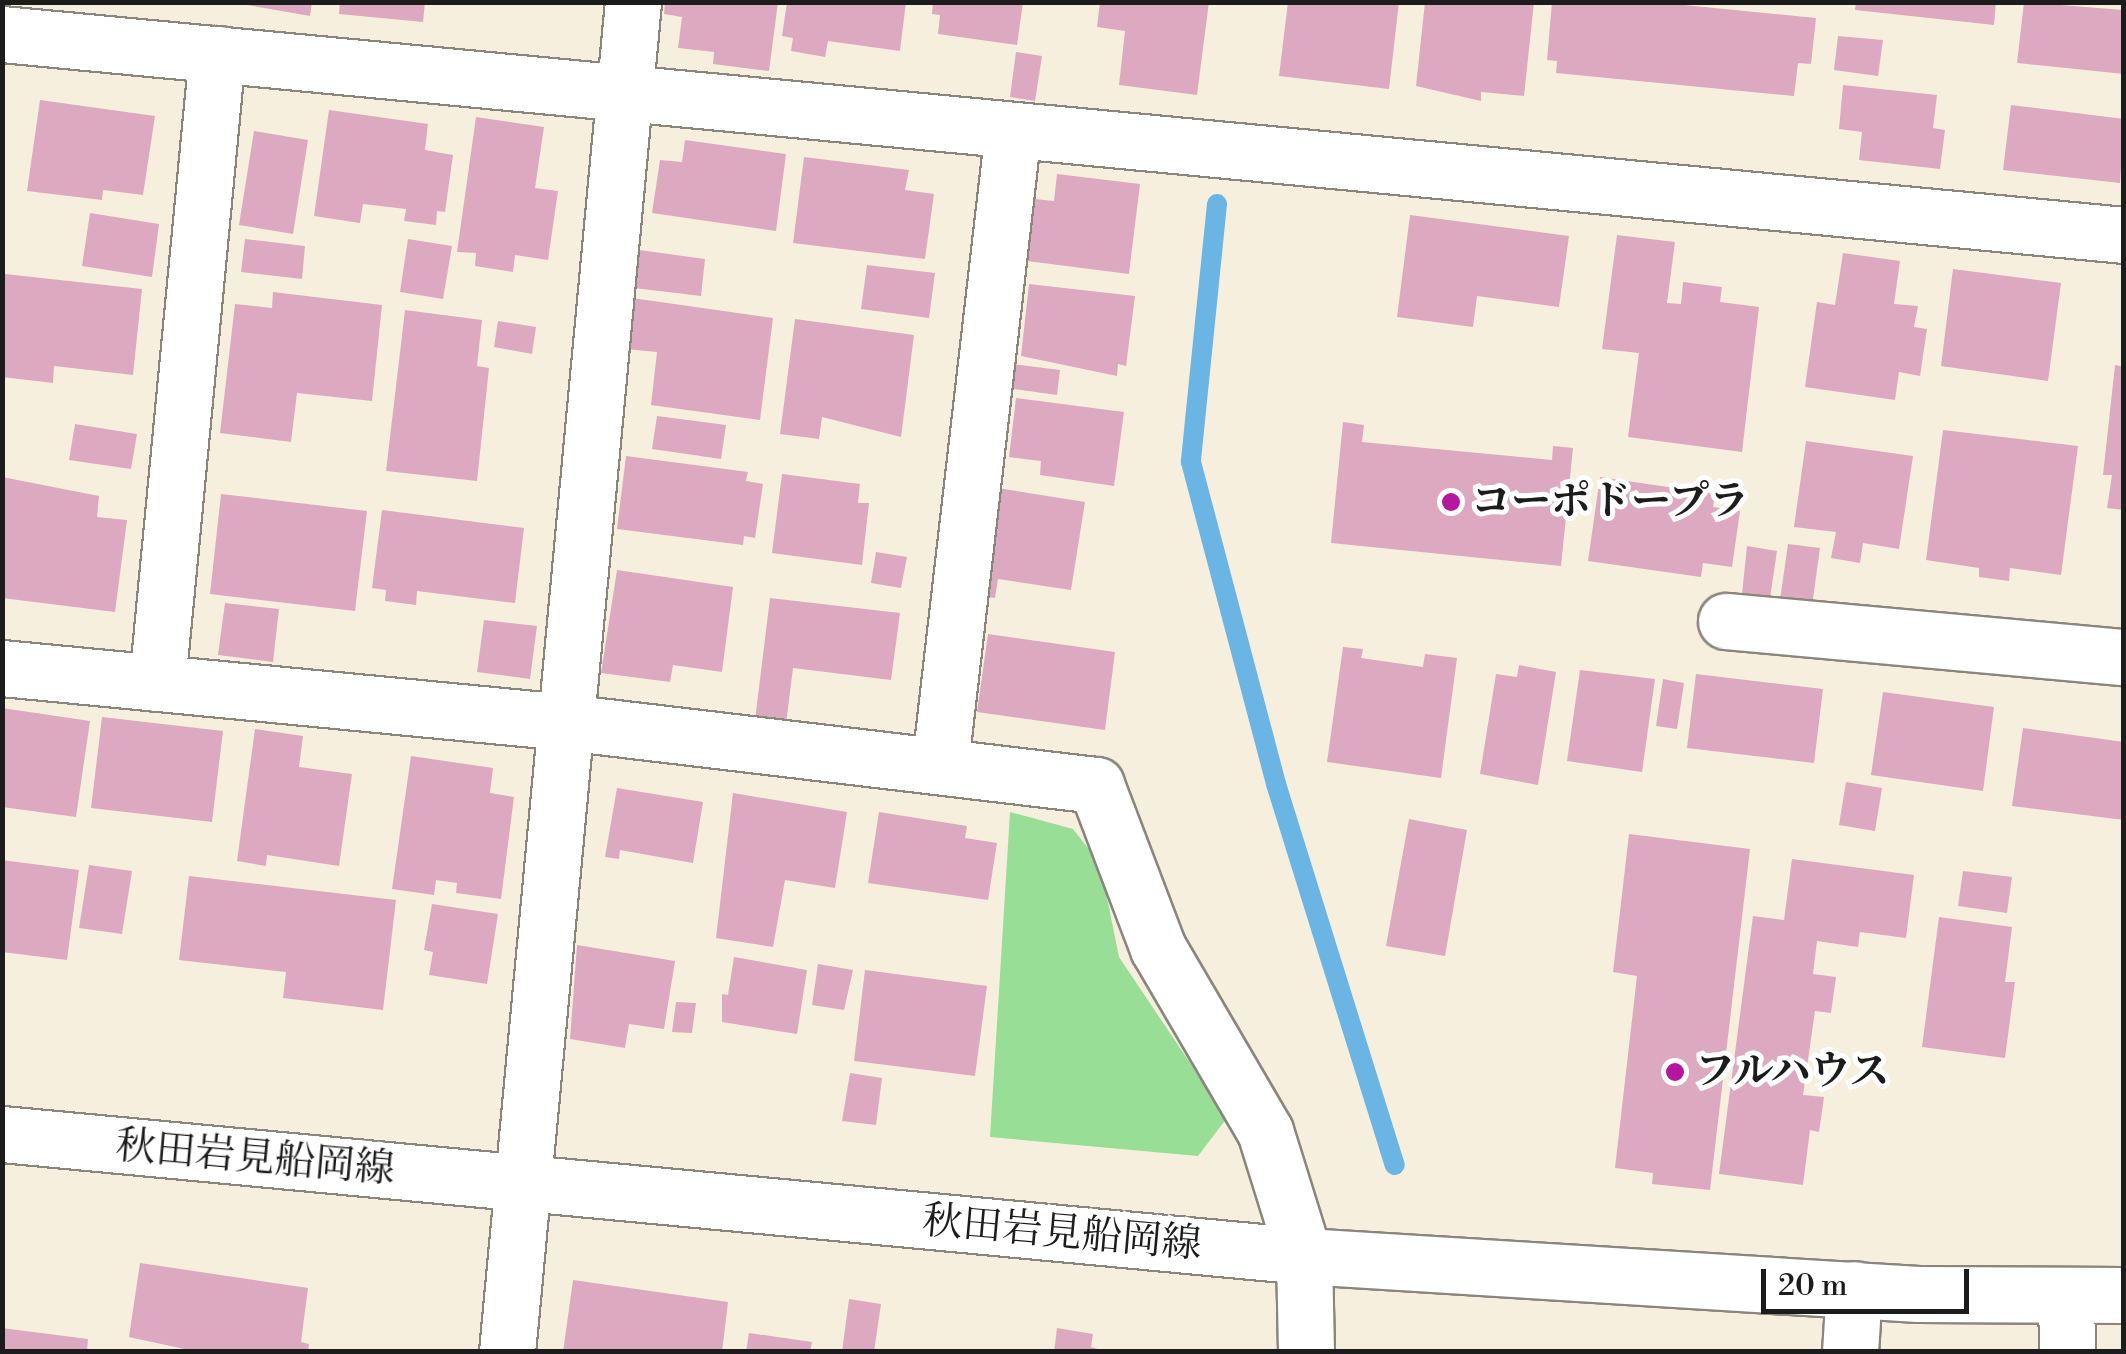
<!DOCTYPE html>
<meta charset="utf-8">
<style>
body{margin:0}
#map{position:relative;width:2126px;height:1354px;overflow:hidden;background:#f7efde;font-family:"Libre Bodoni","Noto Serif JP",serif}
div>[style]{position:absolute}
.green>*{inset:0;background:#99de97}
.stream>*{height:20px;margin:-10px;padding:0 10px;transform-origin:10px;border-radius:10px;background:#6ab5e3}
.building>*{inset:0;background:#dda9c1}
.roads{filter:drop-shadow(2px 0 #8a867d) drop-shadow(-2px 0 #8a867d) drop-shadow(0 2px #8a867d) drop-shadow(0 -2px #8a867d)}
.minor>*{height:55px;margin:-27.5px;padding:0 27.5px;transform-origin:27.5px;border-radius:27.5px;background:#fff}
.major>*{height:55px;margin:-27.5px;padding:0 27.5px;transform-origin:27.5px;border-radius:27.5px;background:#fff}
.dots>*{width:28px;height:28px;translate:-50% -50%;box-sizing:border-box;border:5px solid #fff;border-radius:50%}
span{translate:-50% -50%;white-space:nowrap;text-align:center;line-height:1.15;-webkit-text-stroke:10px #fff;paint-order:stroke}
.poi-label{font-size:40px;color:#1c1c1c;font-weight:700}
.left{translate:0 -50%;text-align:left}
.street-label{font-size:40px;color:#1c1c1c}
.frame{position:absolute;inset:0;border:5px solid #1c1c1c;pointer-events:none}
.scale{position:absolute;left:1761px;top:1269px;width:208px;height:45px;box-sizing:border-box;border:5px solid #1c1c1c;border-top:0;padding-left:12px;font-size:30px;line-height:35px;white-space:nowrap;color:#1c1c1c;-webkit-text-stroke:8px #fff;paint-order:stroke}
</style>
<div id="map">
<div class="green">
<i style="clip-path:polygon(1010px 812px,1073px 829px,1100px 863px,1119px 957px,1227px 1118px,1198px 1156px,990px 1137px)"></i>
</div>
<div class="stream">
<i style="left:1217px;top:204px;width:259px;rotate:95.8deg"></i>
<i style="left:1191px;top:462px;width:333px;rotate:75.2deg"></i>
<i style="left:1276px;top:784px;width:399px;rotate:72.7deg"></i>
</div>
<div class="building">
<i style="clip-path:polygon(230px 2px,312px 2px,310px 16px)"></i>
<i style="clip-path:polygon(340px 2px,425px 2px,423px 22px,339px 14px)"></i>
<i style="clip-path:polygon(665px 2px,778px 2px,769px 71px,713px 64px,714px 52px,678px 48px,682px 17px,664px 14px)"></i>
<i style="clip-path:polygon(787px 2px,906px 2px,900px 51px,828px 41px,825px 57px,791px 51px,793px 38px,782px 36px)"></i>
<i style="clip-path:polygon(933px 2px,1023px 2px,1017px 45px,938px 34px,940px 15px,932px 14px)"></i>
<i style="clip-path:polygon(1100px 2px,1209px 2px,1197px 95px,1119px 85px,1125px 31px,1097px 27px)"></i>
<i style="clip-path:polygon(1288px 2px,1399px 2px,1389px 89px,1279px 76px)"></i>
<i style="clip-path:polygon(1425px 2px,1534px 2px,1524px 96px,1481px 92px,1481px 101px,1416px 86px)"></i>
<i style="clip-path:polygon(1552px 2px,1654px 2px,1816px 18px,1811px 64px,1798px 63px,1794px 96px,1556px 73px,1557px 61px,1547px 60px)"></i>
<i style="clip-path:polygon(1856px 2px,1996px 2px,1994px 25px,1855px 10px)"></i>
<i style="clip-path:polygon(2024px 2px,2124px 10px,2124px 74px,2017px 63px)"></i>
<i style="clip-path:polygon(1838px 36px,1883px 40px,1878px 76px,1834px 70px)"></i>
<i style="clip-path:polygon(1016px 52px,1042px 56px,1035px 101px,1010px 97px)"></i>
<i style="clip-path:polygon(1843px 85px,1937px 95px,1933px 128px,1945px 130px,1940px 169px,1859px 160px,1862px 132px,1839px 129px)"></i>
<i style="clip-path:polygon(40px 100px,155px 116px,143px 195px,103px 190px,102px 200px,27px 191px)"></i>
<i style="clip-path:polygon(2011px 105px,2124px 119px,2120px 183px,2003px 170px)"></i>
<i style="clip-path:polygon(329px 110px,428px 124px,425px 150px,453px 155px,445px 212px,437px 211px,436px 225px,404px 221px,406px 209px,363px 204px,360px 223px,314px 216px)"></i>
<i style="clip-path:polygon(476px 117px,544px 127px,535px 188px,558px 191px,548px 260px,515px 255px,513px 272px,475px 266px,476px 253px,457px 252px)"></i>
<i style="clip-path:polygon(254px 131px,308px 140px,293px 234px,239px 225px)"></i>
<i style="clip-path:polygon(685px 140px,786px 154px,776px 231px,652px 213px,660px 160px,682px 162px)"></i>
<i style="clip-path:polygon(804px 157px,909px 170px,905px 190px,934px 194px,925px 259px,793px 243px)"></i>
<i style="clip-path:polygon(1057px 174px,1140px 184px,1129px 274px,1027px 261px,1035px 199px,1054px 201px)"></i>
<i style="clip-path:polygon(90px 213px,159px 224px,152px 277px,82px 266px)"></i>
<i style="clip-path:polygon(1410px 215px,1569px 236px,1559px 307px,1477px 296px,1473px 327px,1397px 317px)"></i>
<i style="clip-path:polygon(1617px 235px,1675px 242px,1667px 303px,1681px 304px,1683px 282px,1722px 287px,1720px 302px,1759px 307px,1742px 452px,1628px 437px,1639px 353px,1602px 349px)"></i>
<i style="clip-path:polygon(245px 239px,305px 246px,302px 279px,241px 272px)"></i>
<i style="clip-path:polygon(408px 239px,452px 246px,443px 299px,400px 292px)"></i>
<i style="clip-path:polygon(639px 250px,705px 259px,701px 296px,634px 288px)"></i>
<i style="clip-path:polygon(1843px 253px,1900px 261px,1894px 304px,1918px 306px,1914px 327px,1927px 329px,1920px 376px,1899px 372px,1895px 400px,1805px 387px,1817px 302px,1835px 305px)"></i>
<i style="clip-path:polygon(867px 265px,935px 273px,929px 318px,861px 309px)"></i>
<i style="clip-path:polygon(1953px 269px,2061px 283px,2048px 381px,1941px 366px)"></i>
<i style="clip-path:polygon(5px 274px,142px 289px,133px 375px,54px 366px,53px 383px,2px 377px)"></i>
<i style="clip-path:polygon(1029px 284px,1135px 296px,1126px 366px,1118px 364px,1117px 376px,1021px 356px)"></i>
<i style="clip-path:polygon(273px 292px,382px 305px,372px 401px,297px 393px,291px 442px,220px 433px,235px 304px,272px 308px)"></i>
<i style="clip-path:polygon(632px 298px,773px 318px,760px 420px,651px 405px,657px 352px,625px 349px)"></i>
<i style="clip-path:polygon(405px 310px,482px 320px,477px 366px,489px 368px,477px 481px,386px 471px)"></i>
<i style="clip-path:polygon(795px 319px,914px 335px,901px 437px,822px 417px,819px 439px,780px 434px)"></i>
<i style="clip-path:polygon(498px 321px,536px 327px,532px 354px,494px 347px)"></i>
<i style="clip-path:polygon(1003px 363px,1060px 370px,1057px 395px,999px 387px)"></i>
<i style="clip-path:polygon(2115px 365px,2124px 367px,2124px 510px,2107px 508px,2112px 475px,2103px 475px)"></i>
<i style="clip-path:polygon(1016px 398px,1124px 412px,1114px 486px,1040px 475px,1041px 461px,1009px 457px)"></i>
<i style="clip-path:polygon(657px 416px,726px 425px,721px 459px,652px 449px)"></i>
<i style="clip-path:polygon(1343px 422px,1364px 425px,1362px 442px,1552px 460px,1553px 446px,1573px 448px,1561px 566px,1331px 543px)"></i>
<i style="clip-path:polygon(75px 424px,137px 434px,131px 469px,69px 460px)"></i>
<i style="clip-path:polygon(1943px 430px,2078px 446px,2061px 575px,2010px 568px,2009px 581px,1979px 577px,1979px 568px,1926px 560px)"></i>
<i style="clip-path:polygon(1806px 441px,1913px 456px,1899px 549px,1863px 543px,1860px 563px,1831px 558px,1836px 532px,1794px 527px)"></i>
<i style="clip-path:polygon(626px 456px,748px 472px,746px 481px,763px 484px,755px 538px,744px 536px,743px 545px,617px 529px)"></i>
<i style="clip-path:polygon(782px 474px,860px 484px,858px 503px,869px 503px,862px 565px,772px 553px)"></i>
<i style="clip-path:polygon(2px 477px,99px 496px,97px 517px,127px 520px,115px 612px,2px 598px)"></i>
<i style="clip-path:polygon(1600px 477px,1715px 494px,1713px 507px,1740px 511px,1732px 567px,1703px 563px,1701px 577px,1588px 561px)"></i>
<i style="clip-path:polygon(998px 488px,1085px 502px,1071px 590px,998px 579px,995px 598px,981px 596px)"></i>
<i style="clip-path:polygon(221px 494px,367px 511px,355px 611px,210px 594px)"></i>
<i style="clip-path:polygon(382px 510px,524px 528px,515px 603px,417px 591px,416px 605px,385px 601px,386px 590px,372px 588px)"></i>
<i style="clip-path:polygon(1788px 544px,1820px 548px,1812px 606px,1780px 600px)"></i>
<i style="clip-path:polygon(1747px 546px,1777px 551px,1770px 598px,1742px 594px)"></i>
<i style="clip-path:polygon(876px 552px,907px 557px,901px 588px,871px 583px)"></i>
<i style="clip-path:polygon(617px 570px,733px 587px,722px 672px,673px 665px,670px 682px,601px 673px)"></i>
<i style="clip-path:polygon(770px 598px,900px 613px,891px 680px,793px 668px,786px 724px,755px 720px)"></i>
<i style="clip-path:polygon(225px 603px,279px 609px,273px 662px,218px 655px)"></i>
<i style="clip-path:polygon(484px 620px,537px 626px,530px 679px,477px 672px)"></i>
<i style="clip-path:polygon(988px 634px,1115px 652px,1105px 730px,977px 712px)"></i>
<i style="clip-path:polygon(1343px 647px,1363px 649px,1361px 658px,1423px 667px,1425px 654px,1457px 658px,1441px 778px,1327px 762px)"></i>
<i style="clip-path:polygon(1519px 665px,1556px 672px,1538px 785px,1480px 774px,1496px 674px,1517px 677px)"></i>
<i style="clip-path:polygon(1580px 670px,1655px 679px,1642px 772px,1567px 761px)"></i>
<i style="clip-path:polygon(1696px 674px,1823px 689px,1814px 763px,1687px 748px)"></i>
<i style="clip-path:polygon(1663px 679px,1684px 683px,1677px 729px,1656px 726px)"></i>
<i style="clip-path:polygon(1883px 692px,1994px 707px,1983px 791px,1871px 775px)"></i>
<i style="clip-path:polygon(2px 708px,90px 721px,76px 817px,2px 807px)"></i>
<i style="clip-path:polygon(102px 717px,223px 731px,212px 822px,91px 808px)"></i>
<i style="clip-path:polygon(2023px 728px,2124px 742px,2124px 820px,2012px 806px)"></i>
<i style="clip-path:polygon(255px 729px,303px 736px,299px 767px,352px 774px,339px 866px,267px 855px,266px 866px,237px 861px)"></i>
<i style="clip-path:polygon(411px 756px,493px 768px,490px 793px,514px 797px,501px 899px,456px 893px,457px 883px,436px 880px,434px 895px,392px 889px)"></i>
<i style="clip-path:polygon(1846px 782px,1882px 788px,1875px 831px,1839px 825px)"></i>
<i style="clip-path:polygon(617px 788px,703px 802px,693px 863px,620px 850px,619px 859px,605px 857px)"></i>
<i style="clip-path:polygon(733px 793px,847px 812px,835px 888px,785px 880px,773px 947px,716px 938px)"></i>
<i style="clip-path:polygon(879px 812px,967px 826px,965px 838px,997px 843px,988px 900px,868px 883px)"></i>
<i style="clip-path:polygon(1409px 819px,1467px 830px,1445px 956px,1386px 946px)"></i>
<i style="clip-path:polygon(1629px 834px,1750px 849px,1710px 1190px,1652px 1184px,1653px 1173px,1615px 1168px,1637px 976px,1613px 972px)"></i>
<i style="clip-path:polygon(1792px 859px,1914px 875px,1906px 938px,1860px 932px,1858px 947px,1817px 941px,1813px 974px,1836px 977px,1831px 1013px,1815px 1011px,1803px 1095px,1824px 1097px,1819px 1132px,1810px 1130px,1803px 1185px,1719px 1174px,1753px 916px,1784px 920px)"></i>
<i style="clip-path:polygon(2px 860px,79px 870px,67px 960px,2px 952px)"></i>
<i style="clip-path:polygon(89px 865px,132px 871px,122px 934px,79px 928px)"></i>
<i style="clip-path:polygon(1963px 871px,2012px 877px,2007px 913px,1958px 906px)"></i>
<i style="clip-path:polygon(189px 876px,396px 900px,383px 1010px,283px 998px,286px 972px,179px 960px)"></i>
<i style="clip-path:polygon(432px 904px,498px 914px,487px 984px,429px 975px,433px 952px,424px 950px)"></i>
<i style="clip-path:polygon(1939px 917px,2012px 927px,2005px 982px,2015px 982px,2005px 1058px,1922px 1047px)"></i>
<i style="clip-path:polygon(577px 945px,675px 961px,664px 1029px,629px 1024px,625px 1048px,570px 1039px)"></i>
<i style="clip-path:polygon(734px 957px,807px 970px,797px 1034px,722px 1022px,722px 994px,728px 995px)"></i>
<i style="clip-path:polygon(818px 964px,853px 970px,844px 1010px,812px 1005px)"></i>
<i style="clip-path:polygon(865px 970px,987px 986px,975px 1076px,854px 1061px)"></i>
<i style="clip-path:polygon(676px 1002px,696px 1003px,692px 1033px,672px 1032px)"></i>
<i style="clip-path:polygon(850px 1073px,882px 1078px,876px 1125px,842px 1121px)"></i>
<i style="clip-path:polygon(140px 1263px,308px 1288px,301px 1342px,309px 1344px,308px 1352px,198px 1352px,129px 1337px)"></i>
<i style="clip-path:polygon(573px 1280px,728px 1302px,722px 1352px,563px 1352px)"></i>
<i style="clip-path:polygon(849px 1299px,881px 1304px,874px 1352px,842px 1352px)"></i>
<i style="clip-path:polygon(2px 1328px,88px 1339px,87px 1352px,2px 1352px)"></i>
<i style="clip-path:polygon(1057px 1328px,1093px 1334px,1091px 1347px,1108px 1352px,1054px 1352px)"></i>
<i style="clip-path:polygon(749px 1333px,812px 1342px,810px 1352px,746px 1352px)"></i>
</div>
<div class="roads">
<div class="minor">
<i style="left:2px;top:34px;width:2131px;rotate:5.41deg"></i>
<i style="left:1726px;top:621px;width:400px;rotate:5.2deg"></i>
<i style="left:2px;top:668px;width:566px;rotate:5.48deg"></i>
<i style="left:565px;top:722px;width:535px;rotate:6.77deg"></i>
<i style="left:1096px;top:785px;width:174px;rotate:69.2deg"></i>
<i style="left:1158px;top:948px;width:212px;rotate:59.7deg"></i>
<i style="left:1265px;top:1131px;width:131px;rotate:72.7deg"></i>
<i style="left:1304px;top:1256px;width:96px;rotate:88.8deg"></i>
<i style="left:157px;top:683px;width:632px;rotate:-84.55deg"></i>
<i style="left:940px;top:763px;width:637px;rotate:-83.42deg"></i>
<i style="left:2066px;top:1295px;width:57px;rotate:89deg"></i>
<i style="left:507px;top:1352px;width:1356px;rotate:-84.67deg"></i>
<i style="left:1850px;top:1352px;width:63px;rotate:-86.4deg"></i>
</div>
<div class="major">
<i style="left:2px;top:1134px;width:1308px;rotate:5.35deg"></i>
<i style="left:1304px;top:1256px;width:615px;rotate:3.54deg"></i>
<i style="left:1918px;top:1294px;width:206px;rotate:0.3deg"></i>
</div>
</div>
<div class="dots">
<i style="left:1451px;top:502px;background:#b5179e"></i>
<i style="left:1675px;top:1072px;background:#b5179e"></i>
</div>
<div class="poi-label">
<span class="left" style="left:1471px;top:502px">コーポドープラ</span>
<span class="left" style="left:1695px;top:1072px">フルハウス</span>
</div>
<div class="street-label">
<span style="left:255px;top:1158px;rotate:5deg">秋田岩見船岡線</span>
<span style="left:1062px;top:1233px;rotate:5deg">秋田岩見船岡線</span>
</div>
<div class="frame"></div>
<div class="scale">20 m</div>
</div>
